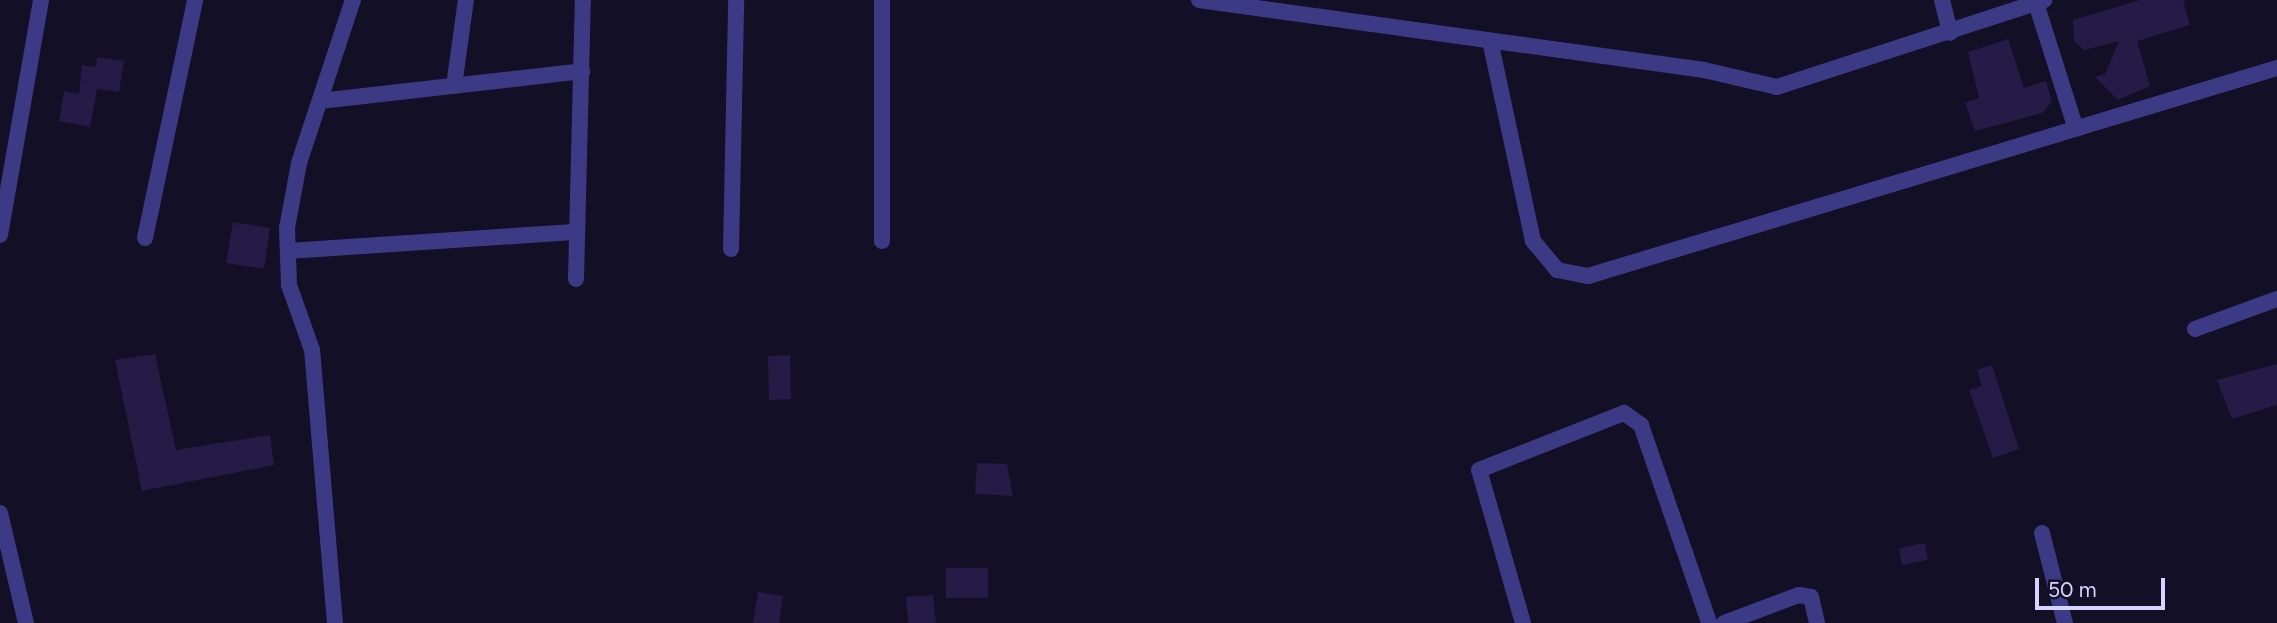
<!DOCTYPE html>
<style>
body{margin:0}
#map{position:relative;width:2277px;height:623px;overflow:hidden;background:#130f26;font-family:Figtree,sans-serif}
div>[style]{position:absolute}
.building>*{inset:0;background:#241b47}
.street>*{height:16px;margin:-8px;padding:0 8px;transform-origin:8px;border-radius:8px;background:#3d3a85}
span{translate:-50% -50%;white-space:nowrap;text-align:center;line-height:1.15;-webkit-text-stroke:6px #130f26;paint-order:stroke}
.scale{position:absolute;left:2035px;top:578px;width:130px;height:32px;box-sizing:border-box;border:4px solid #d9d4ff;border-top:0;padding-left:9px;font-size:21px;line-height:24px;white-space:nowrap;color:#d9d4ff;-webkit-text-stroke:5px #130f26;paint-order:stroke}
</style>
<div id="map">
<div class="building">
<i style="clip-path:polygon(2140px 0,2183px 0,2190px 25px,2137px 41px,2150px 86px,2118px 100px,2095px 77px,2105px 74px,2119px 41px,2084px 50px,2074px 41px,2073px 20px)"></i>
<i style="clip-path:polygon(2008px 39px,2024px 88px,2046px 81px,2052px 102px,2042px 113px,1975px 131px,1965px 103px,1979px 98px,1968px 52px)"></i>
<i style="clip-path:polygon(97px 57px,124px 61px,119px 92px,97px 89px,90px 127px,59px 121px,64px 91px,79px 94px,82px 65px,96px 67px)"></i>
<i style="clip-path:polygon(233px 222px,270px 228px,264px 269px,226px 263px)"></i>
<i style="clip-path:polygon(155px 354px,176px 450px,270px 435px,274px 465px,142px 491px,115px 360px)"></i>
<i style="clip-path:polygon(790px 355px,791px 399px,769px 400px,768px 356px)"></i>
<i style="clip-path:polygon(2277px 364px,2277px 405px,2232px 419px,2217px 380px)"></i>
<i style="clip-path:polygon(1992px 365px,2019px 449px,1993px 458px,1969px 390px,1982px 386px,1977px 370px)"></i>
<i style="clip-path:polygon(977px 463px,1007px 464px,1013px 496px,975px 494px)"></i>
<i style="clip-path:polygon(1925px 543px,1928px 560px,1902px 565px,1899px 548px)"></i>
<i style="clip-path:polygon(946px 568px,988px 568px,988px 598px,946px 598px)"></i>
<i style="clip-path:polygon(758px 592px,783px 596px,779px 623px,753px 623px)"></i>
<i style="clip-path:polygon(933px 595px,936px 623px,908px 623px,906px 597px)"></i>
</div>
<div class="street">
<i style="left:882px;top:0;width:241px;rotate:90deg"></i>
<i style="left:1199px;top:0;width:510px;rotate:7.89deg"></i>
<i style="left:1704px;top:70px;width:75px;rotate:13.1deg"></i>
<i style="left:1777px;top:87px;width:281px;rotate:-18deg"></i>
<i style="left:1942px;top:0;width:34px;rotate:76deg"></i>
<i style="left:2036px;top:3px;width:132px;rotate:72.4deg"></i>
<i style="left:1491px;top:45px;width:200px;rotate:77.9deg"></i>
<i style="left:1533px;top:241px;width:38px;rotate:50deg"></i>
<i style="left:1557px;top:270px;width:32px;rotate:11deg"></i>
<i style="left:1588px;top:276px;width:720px;rotate:-16.8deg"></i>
<i style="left:454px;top:86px;width:87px;rotate:-82.1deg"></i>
<i style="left:320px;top:101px;width:264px;rotate:-6.5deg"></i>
<i style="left:0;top:235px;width:239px;rotate:-80.1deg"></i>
<i style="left:145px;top:238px;width:243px;rotate:-78.1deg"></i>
<i style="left:731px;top:249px;width:249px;rotate:-88.8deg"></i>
<i style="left:288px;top:251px;width:290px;rotate:-3.8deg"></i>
<i style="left:576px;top:279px;width:279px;rotate:-88.6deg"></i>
<i style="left:2195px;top:329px;width:87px;rotate:-20.1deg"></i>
<i style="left:0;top:513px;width:113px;rotate:76.7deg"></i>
<i style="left:2042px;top:533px;width:93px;rotate:75.7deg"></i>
<i style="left:335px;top:623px;width:274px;rotate:-94.8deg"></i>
<i style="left:312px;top:350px;width:69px;rotate:-109.5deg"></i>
<i style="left:289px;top:285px;width:57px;rotate:-92deg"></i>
<i style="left:287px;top:228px;width:66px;rotate:-79.5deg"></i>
<i style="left:299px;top:163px;width:172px;rotate:-71.7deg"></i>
<i style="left:1523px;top:623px;width:159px;rotate:-106deg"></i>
<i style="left:1479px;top:470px;width:156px;rotate:-21.5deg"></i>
<i style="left:1624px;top:413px;width:21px;rotate:35deg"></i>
<i style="left:1641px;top:425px;width:209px;rotate:71deg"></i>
<i style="left:1724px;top:623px;width:80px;rotate:-20.5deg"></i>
<i style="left:1799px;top:595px;width:12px;rotate:9deg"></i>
<i style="left:1811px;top:597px;width:27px;rotate:77deg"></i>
</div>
<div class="scale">50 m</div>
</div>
